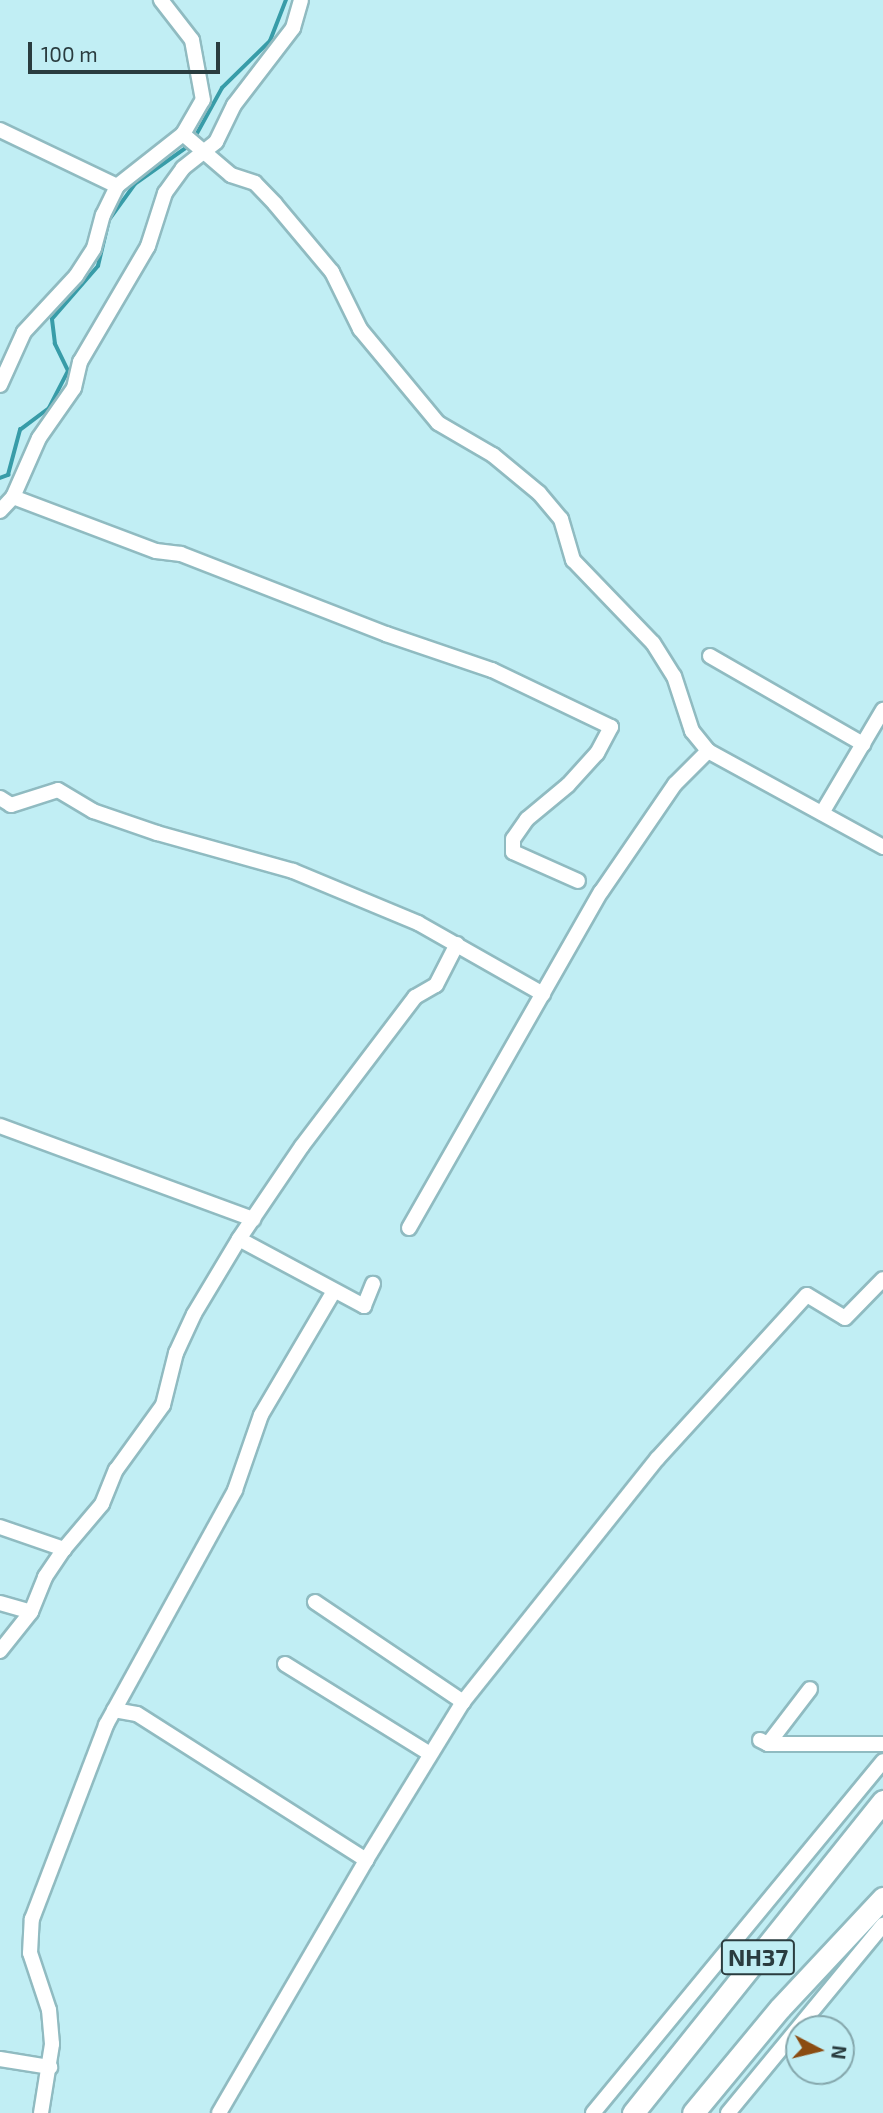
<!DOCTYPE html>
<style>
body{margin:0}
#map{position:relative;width:883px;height:2113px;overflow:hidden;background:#c1eef4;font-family:"Exo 2",sans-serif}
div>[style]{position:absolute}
.stream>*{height:3.5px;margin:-1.75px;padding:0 1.75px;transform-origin:1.75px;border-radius:1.75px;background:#389ca8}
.roads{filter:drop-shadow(2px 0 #90bbc1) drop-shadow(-2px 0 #90bbc1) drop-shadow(0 2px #90bbc1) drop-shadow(0 -2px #90bbc1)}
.minor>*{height:14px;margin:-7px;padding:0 7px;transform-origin:7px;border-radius:7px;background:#fff}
.highway>*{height:21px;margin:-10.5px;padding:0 10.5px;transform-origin:10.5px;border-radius:10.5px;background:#fff}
span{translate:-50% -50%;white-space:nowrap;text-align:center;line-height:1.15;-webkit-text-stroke:6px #c1eef4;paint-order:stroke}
.shield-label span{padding:2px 5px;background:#c1eef4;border:2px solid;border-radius:5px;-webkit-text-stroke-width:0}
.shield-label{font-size:24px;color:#2a3c3f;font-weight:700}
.north{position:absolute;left:785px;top:2015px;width:70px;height:70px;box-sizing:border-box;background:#c1eef4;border:2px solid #85a7ac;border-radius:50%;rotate:97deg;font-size:19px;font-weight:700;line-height:28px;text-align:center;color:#2a3c3f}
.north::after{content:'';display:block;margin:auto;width:24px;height:32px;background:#8b4c12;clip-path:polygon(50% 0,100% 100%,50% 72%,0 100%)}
.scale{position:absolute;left:28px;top:42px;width:192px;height:32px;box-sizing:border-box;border:4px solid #2a3c3f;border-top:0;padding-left:9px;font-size:21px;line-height:24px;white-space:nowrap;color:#2a3c3f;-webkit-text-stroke:5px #c1eef4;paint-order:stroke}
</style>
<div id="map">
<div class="stream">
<i style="left:194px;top:139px;width:58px;rotate:-61.2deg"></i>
<i style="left:222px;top:88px;width:67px;rotate:-44.4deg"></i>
<i style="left:270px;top:41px;width:44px;rotate:-68.7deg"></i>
<i style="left:0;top:478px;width:9px;rotate:-21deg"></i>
<i style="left:8px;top:475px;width:47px;rotate:-75.1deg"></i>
<i style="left:20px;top:430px;width:36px;rotate:-37deg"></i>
<i style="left:49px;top:408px;width:42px;rotate:-62.8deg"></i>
<i style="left:68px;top:371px;width:30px;rotate:-116deg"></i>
<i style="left:55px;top:344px;width:25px;rotate:-97deg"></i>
<i style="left:52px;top:319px;width:70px;rotate:-49deg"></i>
<i style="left:98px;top:266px;width:47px;rotate:-76.6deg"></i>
<i style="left:109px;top:220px;width:44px;rotate:-54.2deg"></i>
<i style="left:135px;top:184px;width:67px;rotate:-35.3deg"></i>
</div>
<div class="roads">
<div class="minor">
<i style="left:0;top:130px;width:130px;rotate:25.6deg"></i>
<i style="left:183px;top:134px;width:63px;rotate:40.5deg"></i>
<i style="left:231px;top:175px;width:25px;rotate:18deg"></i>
<i style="left:255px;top:183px;width:29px;rotate:46deg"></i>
<i style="left:275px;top:204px;width:89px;rotate:50deg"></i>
<i style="left:332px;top:272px;width:64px;rotate:63.8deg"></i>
<i style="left:360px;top:329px;width:122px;rotate:50.3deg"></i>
<i style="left:438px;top:423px;width:64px;rotate:30.2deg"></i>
<i style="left:493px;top:455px;width:60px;rotate:39.6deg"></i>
<i style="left:539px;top:493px;width:34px;rotate:50deg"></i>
<i style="left:561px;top:519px;width:43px;rotate:73.7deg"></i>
<i style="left:573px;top:560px;width:115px;rotate:46.1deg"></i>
<i style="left:653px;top:643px;width:39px;rotate:58deg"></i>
<i style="left:674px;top:676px;width:58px;rotate:71.9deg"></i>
<i style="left:692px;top:731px;width:26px;rotate:51deg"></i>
<i style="left:708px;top:751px;width:200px;rotate:28.7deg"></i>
<i style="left:0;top:385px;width:58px;rotate:-65.6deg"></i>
<i style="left:24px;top:332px;width:76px;rotate:-47.1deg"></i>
<i style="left:76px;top:276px;width:33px;rotate:-57deg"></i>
<i style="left:94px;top:248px;width:34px;rotate:-75deg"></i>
<i style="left:103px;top:215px;width:32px;rotate:-64deg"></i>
<i style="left:117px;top:186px;width:84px;rotate:-38.2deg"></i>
<i style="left:183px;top:134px;width:39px;rotate:-60deg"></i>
<i style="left:203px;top:100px;width:61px;rotate:-100.4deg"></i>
<i style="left:192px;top:40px;width:51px;rotate:-127.8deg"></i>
<i style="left:13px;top:497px;width:153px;rotate:20.7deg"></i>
<i style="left:156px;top:551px;width:25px;rotate:7deg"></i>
<i style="left:181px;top:554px;width:220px;rotate:21.3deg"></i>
<i style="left:386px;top:634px;width:112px;rotate:18.8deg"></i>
<i style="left:492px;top:670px;width:132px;rotate:25.6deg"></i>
<i style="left:611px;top:727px;width:30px;rotate:118deg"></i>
<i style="left:597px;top:753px;width:43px;rotate:132.2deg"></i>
<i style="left:568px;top:785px;width:53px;rotate:140.3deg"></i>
<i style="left:527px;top:819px;width:24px;rotate:125deg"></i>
<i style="left:513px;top:839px;width:13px;rotate:90deg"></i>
<i style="left:513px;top:852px;width:71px;rotate:24deg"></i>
<i style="left:0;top:511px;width:19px;rotate:-47deg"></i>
<i style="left:13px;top:497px;width:64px;rotate:-66.2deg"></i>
<i style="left:39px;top:438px;width:61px;rotate:-55deg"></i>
<i style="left:74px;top:388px;width:27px;rotate:-77deg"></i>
<i style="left:80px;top:362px;width:134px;rotate:-59.6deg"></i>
<i style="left:148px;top:246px;width:56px;rotate:-72.2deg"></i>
<i style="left:165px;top:193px;width:31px;rotate:-54deg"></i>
<i style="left:183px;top:168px;width:42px;rotate:-38.2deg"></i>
<i style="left:216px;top:142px;width:41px;rotate:-64.1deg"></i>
<i style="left:234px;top:105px;width:97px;rotate:-52.5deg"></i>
<i style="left:293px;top:28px;width:29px;rotate:-74deg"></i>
<i style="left:710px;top:656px;width:177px;rotate:29.9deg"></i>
<i style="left:0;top:798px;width:13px;rotate:32deg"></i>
<i style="left:11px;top:805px;width:49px;rotate:-17.7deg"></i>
<i style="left:58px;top:790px;width:41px;rotate:31deg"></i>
<i style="left:93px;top:811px;width:68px;rotate:19deg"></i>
<i style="left:157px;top:833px;width:141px;rotate:15.6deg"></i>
<i style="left:293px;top:871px;width:135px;rotate:22.6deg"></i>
<i style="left:418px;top:923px;width:144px;rotate:29.6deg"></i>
<i style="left:822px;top:813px;width:120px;rotate:-59.4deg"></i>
<i style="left:0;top:1126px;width:270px;rotate:20.2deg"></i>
<i style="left:409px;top:1228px;width:387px;rotate:-60.3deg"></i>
<i style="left:601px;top:892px;width:131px;rotate:-55.6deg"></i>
<i style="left:675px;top:784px;width:47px;rotate:-45deg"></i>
<i style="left:239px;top:1239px;width:142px;rotate:28.2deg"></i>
<i style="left:364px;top:1306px;width:24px;rotate:-68deg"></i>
<i style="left:0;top:1527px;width:68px;rotate:19deg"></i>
<i style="left:315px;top:1602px;width:179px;rotate:34deg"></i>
<i style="left:0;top:1603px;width:32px;rotate:16deg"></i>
<i style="left:0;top:1651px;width:50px;rotate:-51.5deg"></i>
<i style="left:31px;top:1612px;width:38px;rotate:-68deg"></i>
<i style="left:45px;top:1577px;width:34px;rotate:-56deg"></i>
<i style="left:64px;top:1549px;width:59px;rotate:-49.8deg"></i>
<i style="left:102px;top:1504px;width:37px;rotate:-68deg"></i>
<i style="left:116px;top:1470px;width:80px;rotate:-54.1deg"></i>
<i style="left:163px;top:1405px;width:54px;rotate:-76deg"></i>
<i style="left:176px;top:1353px;width:43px;rotate:-65.2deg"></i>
<i style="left:194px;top:1314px;width:87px;rotate:-59deg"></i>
<i style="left:239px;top:1239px;width:112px;rotate:-55.9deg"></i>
<i style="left:302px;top:1146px;width:187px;rotate:-52.8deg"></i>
<i style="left:415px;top:997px;width:24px;rotate:-30deg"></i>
<i style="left:436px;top:985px;width:46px;rotate:-62.9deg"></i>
<i style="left:285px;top:1664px;width:171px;rotate:31.8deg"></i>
<i style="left:114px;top:1710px;width:23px;rotate:10deg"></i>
<i style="left:137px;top:1714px;width:272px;rotate:32.5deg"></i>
<i style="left:760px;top:1740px;width:9px;rotate:27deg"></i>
<i style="left:768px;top:1744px;width:115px"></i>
<i style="left:768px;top:1744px;width:69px;rotate:-52.6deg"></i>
<i style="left:0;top:2059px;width:51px;rotate:9.1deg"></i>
<i style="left:41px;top:2113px;width:70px;rotate:-80.9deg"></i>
<i style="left:52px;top:2044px;width:34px;rotate:-95deg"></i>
<i style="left:49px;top:2010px;width:60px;rotate:-108.4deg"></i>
<i style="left:30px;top:1953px;width:34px;rotate:-87deg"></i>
<i style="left:32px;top:1919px;width:208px;rotate:-69.1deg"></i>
<i style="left:106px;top:1725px;width:268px;rotate:-61.2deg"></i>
<i style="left:235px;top:1490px;width:79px;rotate:-70.9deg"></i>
<i style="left:261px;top:1415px;width:144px;rotate:-59.5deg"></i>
<i style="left:219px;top:2113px;width:293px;rotate:-59.8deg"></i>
<i style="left:366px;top:1860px;width:185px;rotate:-58.5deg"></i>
<i style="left:463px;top:1702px;width:311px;rotate:-51.4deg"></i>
<i style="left:657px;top:1459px;width:222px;rotate:-47.6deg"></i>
<i style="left:807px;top:1295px;width:44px;rotate:31.2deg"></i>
<i style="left:845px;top:1318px;width:54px;rotate:-45.7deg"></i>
<i style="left:593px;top:2113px;width:456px;rotate:-50.5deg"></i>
<i style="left:728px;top:2113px;width:244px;rotate:-50.5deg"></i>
</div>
<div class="highway">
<i style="left:633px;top:2113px;width:400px;rotate:-51.3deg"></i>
<i style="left:693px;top:2113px;width:136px;rotate:-50.4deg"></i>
<i style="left:780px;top:2008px;width:151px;rotate:-46.9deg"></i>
</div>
</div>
<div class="shield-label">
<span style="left:758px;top:1957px">NH37</span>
</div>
<div class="north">N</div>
<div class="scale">100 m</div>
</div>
